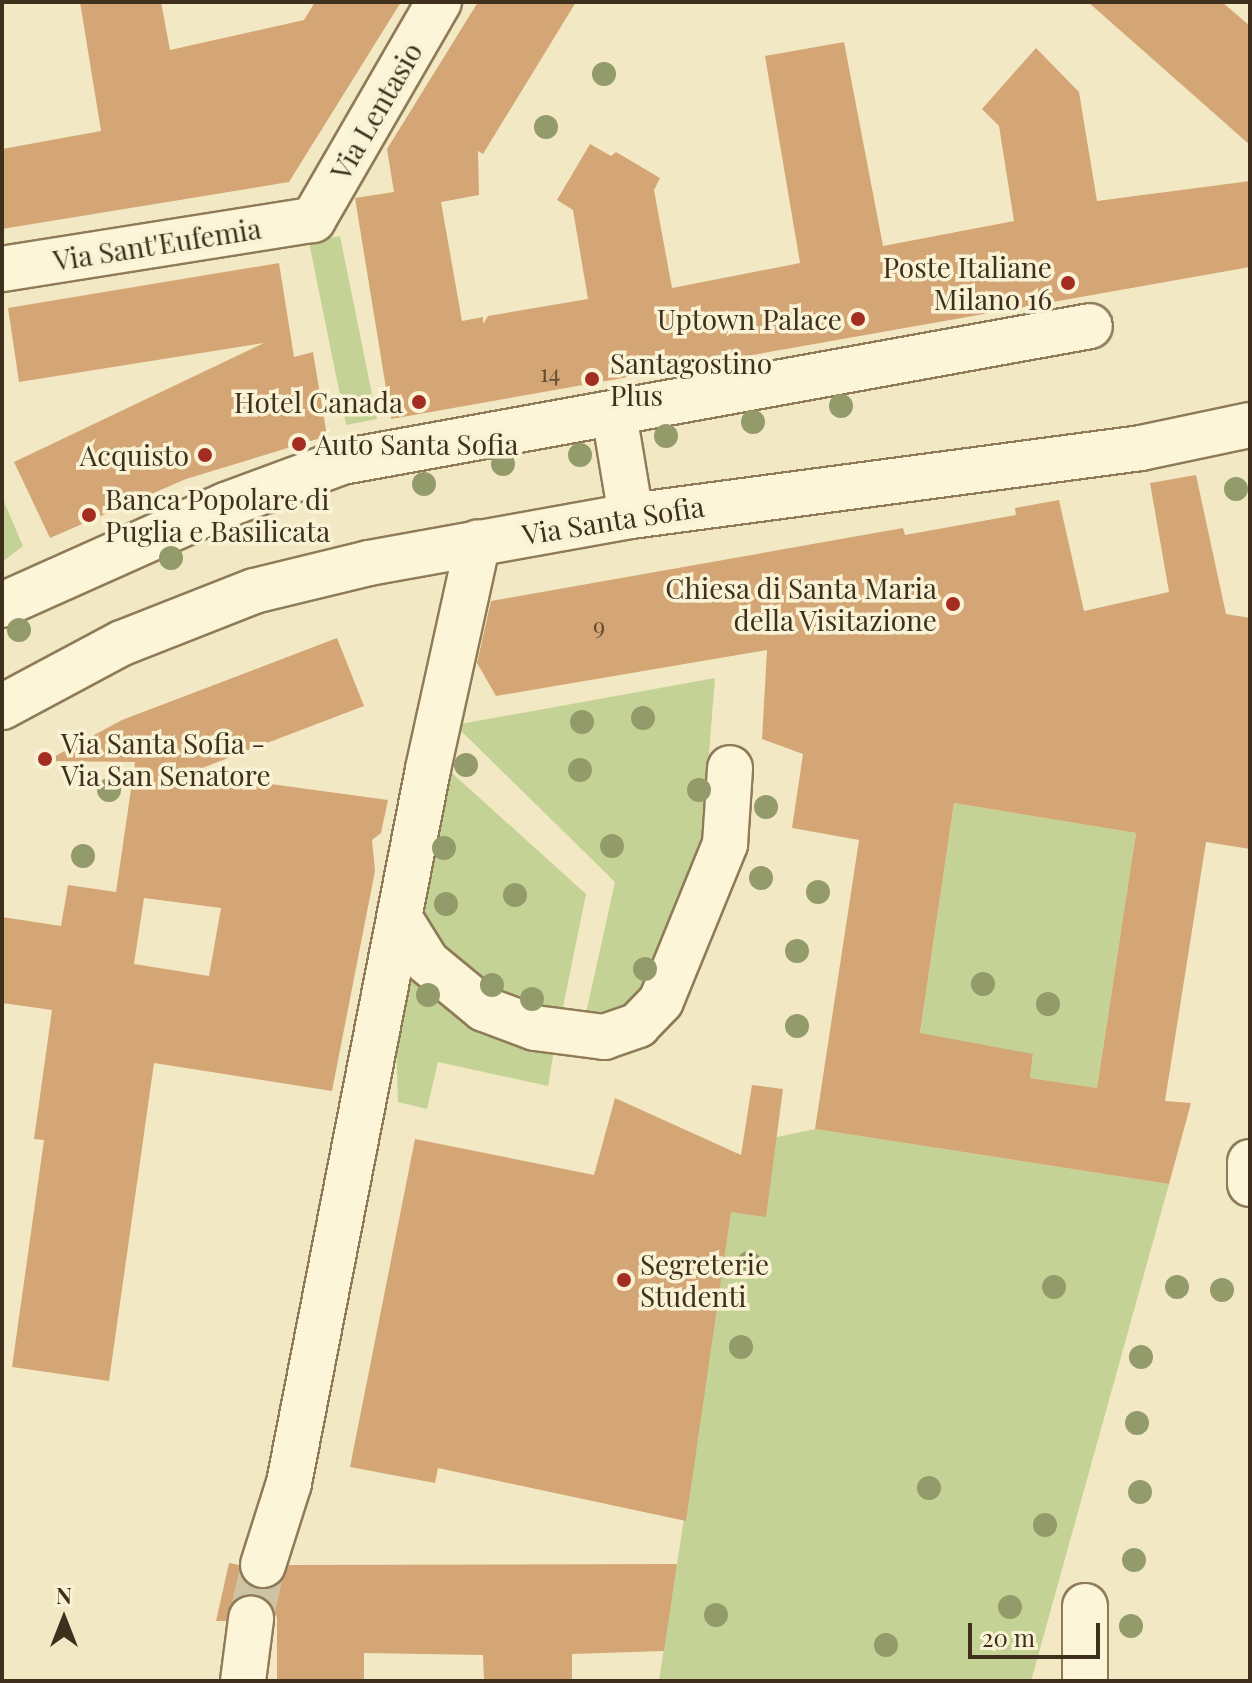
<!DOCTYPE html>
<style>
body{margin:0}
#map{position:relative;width:1252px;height:1683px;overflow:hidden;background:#f2e9c4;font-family:"Playfair Display",serif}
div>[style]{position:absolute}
.green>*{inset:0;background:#c5d296}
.building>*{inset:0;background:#d4a676}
.minor-tunnel>*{height:44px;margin-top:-22px;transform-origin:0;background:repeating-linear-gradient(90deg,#cec4a3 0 44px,transparent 0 66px)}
.roads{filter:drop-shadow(2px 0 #8f7b58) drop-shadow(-2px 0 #8f7b58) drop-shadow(0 2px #8f7b58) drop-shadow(0 -2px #8f7b58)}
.minor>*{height:44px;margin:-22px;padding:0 22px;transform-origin:22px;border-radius:22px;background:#fcf5d8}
.trees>*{width:24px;height:24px;margin:-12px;border-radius:50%;background:#949b6b}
.dots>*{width:22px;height:22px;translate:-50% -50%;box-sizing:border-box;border:4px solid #f9f2d4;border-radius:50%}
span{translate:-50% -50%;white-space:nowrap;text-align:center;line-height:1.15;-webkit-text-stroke:7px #f9f2d4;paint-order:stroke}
.number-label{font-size:24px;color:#644e33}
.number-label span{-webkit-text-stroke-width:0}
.street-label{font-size:28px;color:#3e301d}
.poi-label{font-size:28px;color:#3e301d}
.right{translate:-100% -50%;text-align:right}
.left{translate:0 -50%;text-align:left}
.frame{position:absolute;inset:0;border:4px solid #3e301d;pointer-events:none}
.north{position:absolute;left:24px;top:1579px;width:80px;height:80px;-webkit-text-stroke:6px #f9f2d4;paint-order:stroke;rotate:0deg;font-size:22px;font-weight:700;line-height:32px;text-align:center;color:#3e301d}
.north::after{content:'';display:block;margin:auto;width:28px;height:36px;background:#3e301d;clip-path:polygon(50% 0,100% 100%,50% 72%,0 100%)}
.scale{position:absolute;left:968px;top:1623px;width:132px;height:36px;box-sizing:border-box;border:4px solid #3e301d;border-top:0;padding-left:10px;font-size:24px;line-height:28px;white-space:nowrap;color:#3e301d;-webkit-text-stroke:6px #f9f2d4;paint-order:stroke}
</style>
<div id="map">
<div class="green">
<i style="clip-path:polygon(340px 236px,377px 419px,346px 425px,309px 242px)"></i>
<i style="clip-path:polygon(2px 497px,23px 546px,2px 562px)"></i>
<i style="clip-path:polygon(715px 678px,701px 853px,650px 981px,620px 1012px,585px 1018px,615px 882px,455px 725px)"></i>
<i style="clip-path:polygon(442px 764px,586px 894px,561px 1017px,461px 976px,413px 916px)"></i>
<i style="clip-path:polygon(954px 803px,1136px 833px,1097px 1088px,1030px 1078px,1033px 1054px,916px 1061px)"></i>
<i style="clip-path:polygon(405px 947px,554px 1050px,548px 1086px,438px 1062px,427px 1109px,398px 1102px,395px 1005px)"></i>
<i style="clip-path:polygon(815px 1129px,1169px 1184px,1031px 1681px,659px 1681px,731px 1212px,777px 1137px)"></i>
</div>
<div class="building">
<i style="clip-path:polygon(80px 2px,161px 2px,170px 50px,304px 20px,315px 2px,401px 2px,289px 182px,2px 229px,2px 149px,101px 131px)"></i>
<i style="clip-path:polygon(478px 2px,576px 2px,483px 154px,478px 151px,479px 195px,441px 202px,462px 321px,483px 317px,483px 324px,488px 316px,588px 299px,573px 210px,557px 200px,590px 144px,611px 156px,616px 152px,660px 178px,654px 190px,672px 288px,800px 263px,765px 56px,844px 42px,883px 246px,1014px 221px,999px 126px,982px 109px,1036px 48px,1079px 92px,1097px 201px,1250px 181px,1250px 267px,391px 419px,355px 198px,394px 192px,387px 149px)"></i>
<i style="clip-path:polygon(1088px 2px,1222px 2px,1250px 26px,1250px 145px)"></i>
<i style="clip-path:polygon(279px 263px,294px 357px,313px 352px,327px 436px,186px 479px,50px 538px,14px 462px,264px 343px,19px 382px,8px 308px)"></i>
<i style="clip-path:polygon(evenodd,1196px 475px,1226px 614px,1250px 618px,1250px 849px,1206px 842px,1165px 1101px,1191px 1103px,1169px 1184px,815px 1129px,859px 840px,792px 828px,803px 754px,762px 739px,767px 650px,496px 696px,477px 663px,491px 601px,903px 528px,905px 535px,1016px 515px,1015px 508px,1059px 500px,1084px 611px,1169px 592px,1150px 483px,1196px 475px,954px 803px,1136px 833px,1097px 1088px,1030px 1078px,1033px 1054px,920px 1033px,954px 803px)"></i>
<i style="clip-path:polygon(evenodd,337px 638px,364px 706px,189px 773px,388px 800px,381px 833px,372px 840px,375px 871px,332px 1091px,154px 1063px,109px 1381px,12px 1367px,44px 1140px,34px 1139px,52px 1010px,2px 1003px,2px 917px,61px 926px,68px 885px,116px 892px,135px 762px,46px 761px,122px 720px,337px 638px,144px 898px,221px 908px,209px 976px,134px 964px,144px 898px)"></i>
<i style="clip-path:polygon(752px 1085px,783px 1089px,766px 1217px,731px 1212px,686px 1521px,438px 1468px,435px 1483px,350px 1467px,415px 1139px,594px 1175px,615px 1098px,741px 1155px)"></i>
<i style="clip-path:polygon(229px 1563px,239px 1565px,245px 1582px,268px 1589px,280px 1583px,289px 1565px,677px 1564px,664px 1651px,572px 1654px,572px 1681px,484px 1681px,483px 1655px,364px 1653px,364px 1681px,277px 1681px,277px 1618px,267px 1600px,241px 1596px,231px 1605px,226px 1621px,216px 1621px)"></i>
</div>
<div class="minor-tunnel">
<i style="left:251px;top:1619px;width:55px;rotate:-77.5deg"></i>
</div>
<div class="roads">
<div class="minor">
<i style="left:2px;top:269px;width:315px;rotate:-9deg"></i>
<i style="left:313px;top:220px;width:252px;rotate:-60deg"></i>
<i style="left:614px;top:414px;width:103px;rotate:80.5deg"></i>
<i style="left:2px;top:605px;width:245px;rotate:-24.1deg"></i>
<i style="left:226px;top:505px;width:124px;rotate:-20.3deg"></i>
<i style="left:342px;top:462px;width:760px;rotate:-10.3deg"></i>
<i style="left:2px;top:707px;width:136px;rotate:-28.1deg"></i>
<i style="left:122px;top:643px;width:142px;rotate:-21.5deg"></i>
<i style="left:254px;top:591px;width:118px;rotate:-13.7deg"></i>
<i style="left:369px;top:563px;width:266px;rotate:-10.2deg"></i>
<i style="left:631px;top:516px;width:515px;rotate:-7.59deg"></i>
<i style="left:1141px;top:448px;width:111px;rotate:-11.9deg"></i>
<i style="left:401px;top:920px;width:49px;rotate:58.2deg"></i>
<i style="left:427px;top:962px;width:74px;rotate:39.5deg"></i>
<i style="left:484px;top:1009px;width:54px;rotate:20.4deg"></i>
<i style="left:535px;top:1028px;width:70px;rotate:7.4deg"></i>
<i style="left:604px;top:1037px;width:36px;rotate:-19deg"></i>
<i style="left:638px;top:1025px;width:33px;rotate:-46deg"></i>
<i style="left:661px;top:1001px;width:170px;rotate:-67.8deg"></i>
<i style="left:725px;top:844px;width:76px;rotate:-86.2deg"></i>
<i style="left:1250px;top:1162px;width:22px;rotate:90deg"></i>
<i style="left:263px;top:1565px;width:86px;rotate:-72.4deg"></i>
<i style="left:289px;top:1483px;width:727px;rotate:-78.98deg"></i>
<i style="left:428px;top:769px;width:232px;rotate:-77.6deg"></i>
<i style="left:1085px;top:1606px;width:75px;rotate:90deg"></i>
<i style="left:243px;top:1681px;width:63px;rotate:-82.6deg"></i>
</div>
</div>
<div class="trees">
<i style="left:604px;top:74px"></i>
<i style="left:546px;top:127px"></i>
<i style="left:841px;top:406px"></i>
<i style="left:753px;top:422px"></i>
<i style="left:666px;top:436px"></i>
<i style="left:580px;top:455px"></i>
<i style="left:503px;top:464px"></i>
<i style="left:424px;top:484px"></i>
<i style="left:1236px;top:489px"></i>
<i style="left:171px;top:558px"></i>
<i style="left:19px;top:630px"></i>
<i style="left:643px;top:718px"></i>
<i style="left:582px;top:722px"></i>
<i style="left:466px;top:765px"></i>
<i style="left:580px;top:770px"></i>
<i style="left:109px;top:790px"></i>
<i style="left:699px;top:790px"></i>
<i style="left:766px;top:807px"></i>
<i style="left:612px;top:846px"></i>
<i style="left:444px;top:848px"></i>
<i style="left:83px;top:856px"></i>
<i style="left:761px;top:878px"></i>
<i style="left:818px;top:892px"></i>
<i style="left:515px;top:895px"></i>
<i style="left:446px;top:904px"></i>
<i style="left:797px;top:951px"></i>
<i style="left:645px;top:969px"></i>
<i style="left:983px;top:984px"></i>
<i style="left:492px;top:985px"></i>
<i style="left:428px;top:995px"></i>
<i style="left:532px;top:999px"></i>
<i style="left:1048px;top:1004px"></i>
<i style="left:797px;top:1026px"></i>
<i style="left:749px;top:1263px"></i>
<i style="left:1054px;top:1287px"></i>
<i style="left:1177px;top:1287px"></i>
<i style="left:1222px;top:1290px"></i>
<i style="left:741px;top:1347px"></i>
<i style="left:1141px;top:1357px"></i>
<i style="left:1137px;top:1423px"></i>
<i style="left:929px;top:1488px"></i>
<i style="left:1140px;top:1492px"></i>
<i style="left:1045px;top:1525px"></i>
<i style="left:1134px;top:1560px"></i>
<i style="left:1010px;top:1607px"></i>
<i style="left:716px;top:1615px"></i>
<i style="left:1131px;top:1626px"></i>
<i style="left:886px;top:1645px"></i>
</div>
<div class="dots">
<i style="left:1068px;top:283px;background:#a42d22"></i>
<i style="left:858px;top:319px;background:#a42d22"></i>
<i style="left:592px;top:379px;background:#a42d22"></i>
<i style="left:419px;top:402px;background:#a42d22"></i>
<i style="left:299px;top:444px;background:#a42d22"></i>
<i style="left:205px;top:455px;background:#a42d22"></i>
<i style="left:89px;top:515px;background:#a42d22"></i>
<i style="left:953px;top:604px;background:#a42d22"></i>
<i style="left:45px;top:759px;background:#a42d22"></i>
<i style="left:624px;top:1280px;background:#a42d22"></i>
</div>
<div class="number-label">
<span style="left:550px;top:373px">14</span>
<span style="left:599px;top:626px">9</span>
</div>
<div class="street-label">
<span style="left:376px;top:111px;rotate:-60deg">Via Lentasio</span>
<span style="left:157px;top:244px;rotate:-9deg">Via Sant'Eufemia</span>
<span style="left:613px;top:520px;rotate:-9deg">Via Santa Sofia</span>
</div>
<div class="poi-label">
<span class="right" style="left:1052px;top:283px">Poste Italiane<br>Milano 16</span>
<span class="right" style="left:842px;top:319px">Uptown Palace</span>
<span class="left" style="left:610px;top:379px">Santagostino<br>Plus</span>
<span class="right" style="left:403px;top:402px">Hotel Canada</span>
<span class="left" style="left:315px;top:444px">Auto Santa Sofia</span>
<span class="right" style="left:189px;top:455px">Acquisto</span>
<span class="left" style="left:105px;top:515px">Banca Popolare di<br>Puglia e Basilicata</span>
<span class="right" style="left:937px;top:604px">Chiesa di Santa Maria<br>della Visitazione</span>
<span class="left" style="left:61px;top:759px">Via Santa Sofia -<br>Via San Senatore</span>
<span class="left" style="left:640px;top:1280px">Segreterie<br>Studenti</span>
</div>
<div class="frame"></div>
<div class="north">N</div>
<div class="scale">20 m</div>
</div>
